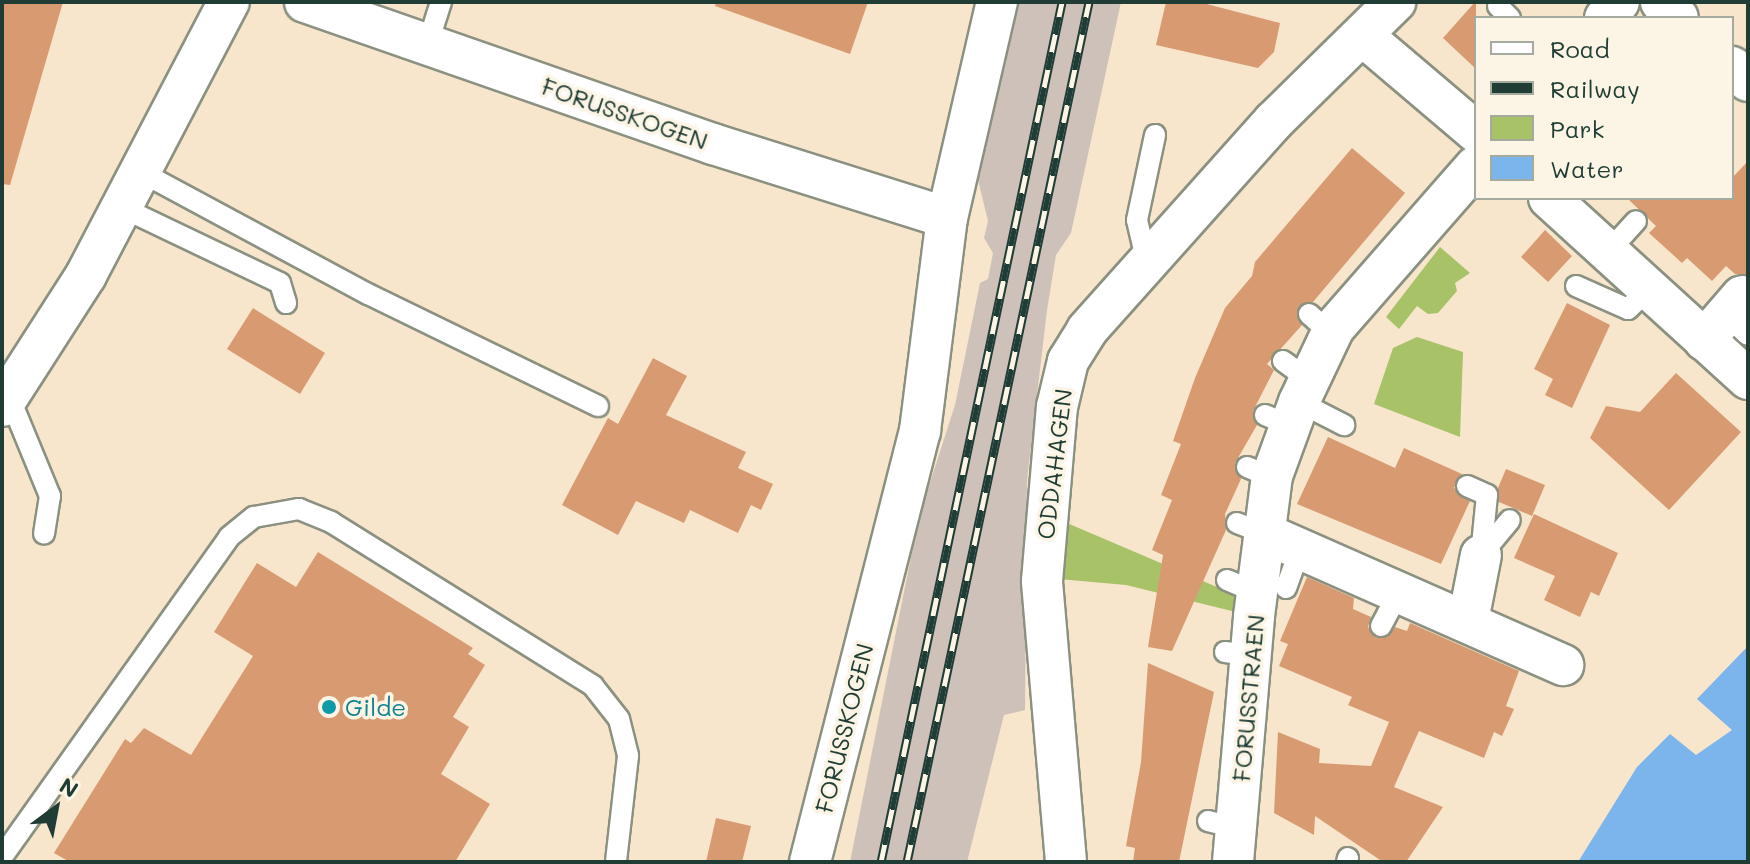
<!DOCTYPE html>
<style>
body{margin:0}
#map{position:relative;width:1750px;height:864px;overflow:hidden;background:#f7e5cc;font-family:Mali,sans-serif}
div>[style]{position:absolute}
.industrial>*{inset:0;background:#cec1ba}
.green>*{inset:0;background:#a8c268}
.water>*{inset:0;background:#7cb4ec}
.building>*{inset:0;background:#d89b71}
.roads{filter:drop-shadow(2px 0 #8b9180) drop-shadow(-2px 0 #8b9180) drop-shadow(0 2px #8b9180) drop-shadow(0 -2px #8b9180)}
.lane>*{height:20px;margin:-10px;padding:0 10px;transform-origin:10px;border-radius:10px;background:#fff}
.street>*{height:40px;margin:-20px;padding:0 20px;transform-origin:20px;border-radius:20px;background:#fff}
.rail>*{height:9px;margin-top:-4.5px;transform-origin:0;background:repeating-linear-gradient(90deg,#fcf5e5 0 18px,#1f3d34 0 36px);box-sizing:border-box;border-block:2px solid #1f3d34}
.dots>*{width:22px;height:22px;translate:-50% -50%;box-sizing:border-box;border:4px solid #fcf5e5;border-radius:50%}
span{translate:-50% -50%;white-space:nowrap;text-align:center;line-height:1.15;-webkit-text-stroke:7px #fcf5e5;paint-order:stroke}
.street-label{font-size:24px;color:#1f3d34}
.culture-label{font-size:24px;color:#0d838f}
.left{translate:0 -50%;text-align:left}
.frame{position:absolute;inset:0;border:4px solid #1f3d34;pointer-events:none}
.legend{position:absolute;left:1474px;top:16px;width:260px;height:184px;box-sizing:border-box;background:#fcf5e5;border:2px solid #a4ab9e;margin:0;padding:10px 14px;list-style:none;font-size:24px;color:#1f3d34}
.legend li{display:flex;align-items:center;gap:16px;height:40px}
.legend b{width:40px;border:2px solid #a4ab9e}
.north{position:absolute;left:16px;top:768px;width:80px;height:80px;-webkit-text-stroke:6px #fcf5e5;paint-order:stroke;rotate:32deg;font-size:22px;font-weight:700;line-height:32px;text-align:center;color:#1f3d34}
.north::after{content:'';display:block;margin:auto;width:28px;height:36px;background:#1f3d34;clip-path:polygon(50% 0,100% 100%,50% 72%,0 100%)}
</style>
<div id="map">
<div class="industrial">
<i style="clip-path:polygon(1017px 2px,1121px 2px,1071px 233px,1056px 255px,1047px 310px,1027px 480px,1025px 710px,1004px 715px,967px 862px,850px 862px,919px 517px,955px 405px,980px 283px,988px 279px,993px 253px,984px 238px,988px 221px,978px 180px)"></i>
</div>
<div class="green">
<i style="clip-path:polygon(1440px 247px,1470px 273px,1455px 283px,1457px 291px,1438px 313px,1428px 314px,1417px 306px,1399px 329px,1386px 317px)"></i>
<i style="clip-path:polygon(1417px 337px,1463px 352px,1460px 437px,1374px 404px,1393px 348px)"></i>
<i style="clip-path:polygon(1060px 520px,1245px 599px,1244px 614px,1126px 585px,1059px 579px)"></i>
</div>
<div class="water">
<i style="clip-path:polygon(1748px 646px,1748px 862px,1578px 862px,1637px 767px,1670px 734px,1696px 755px,1732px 730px,1697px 699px)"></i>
</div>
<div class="building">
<i style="clip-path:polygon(2px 2px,63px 2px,10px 185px,2px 184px)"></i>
<i style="clip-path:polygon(716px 2px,868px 2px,850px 54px,715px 6px)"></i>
<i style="clip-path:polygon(1166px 2px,1199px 2px,1280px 23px,1274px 52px,1258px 68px,1156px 45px)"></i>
<i style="clip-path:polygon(1475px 2px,1476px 2px,1476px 69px,1443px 38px)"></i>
<i style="clip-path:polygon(1352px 148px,1405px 193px,1313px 302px,1299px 306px,1302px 325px,1267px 364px,1274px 370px,1253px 411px,1257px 425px,1235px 463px,1241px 479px,1225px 514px,1226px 530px,1172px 651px,1148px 647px,1163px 555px,1152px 550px,1172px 500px,1161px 495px,1181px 444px,1173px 441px,1195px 378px,1225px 308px,1252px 276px,1255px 262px)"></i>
<i style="clip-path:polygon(1748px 161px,1748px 274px,1735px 274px,1726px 266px,1712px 281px,1687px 258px,1682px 263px,1649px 233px,1656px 226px,1627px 198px,1732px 198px,1732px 178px)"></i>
<i style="clip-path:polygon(1545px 230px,1572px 256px,1548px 282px,1521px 257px)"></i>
<i style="clip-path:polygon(1567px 303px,1610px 325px,1572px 408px,1545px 395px,1553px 379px,1534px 369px)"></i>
<i style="clip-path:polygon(253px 308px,325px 353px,300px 394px,227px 349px)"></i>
<i style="clip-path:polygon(653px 358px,687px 376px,666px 415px,746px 452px,738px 468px,773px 484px,761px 510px,751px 505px,738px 533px,690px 510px,684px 523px,636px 501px,618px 535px,562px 505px,608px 418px,618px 424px)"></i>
<i style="clip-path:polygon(1676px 373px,1741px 432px,1669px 510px,1590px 438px,1606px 406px,1640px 412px)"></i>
<i style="clip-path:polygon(1328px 437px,1395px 468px,1404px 448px,1462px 474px,1454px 488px,1470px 501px,1441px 564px,1297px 504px)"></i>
<i style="clip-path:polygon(1506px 469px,1545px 485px,1532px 516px,1499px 502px,1498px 488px)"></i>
<i style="clip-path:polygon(1534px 514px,1618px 553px,1599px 596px,1591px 592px,1580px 617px,1544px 600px,1555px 576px,1514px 558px)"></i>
<i style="clip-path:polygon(318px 552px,473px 648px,468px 654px,485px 665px,453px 717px,469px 727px,441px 774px,490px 804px,455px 862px,70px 862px,54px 853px,125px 739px,131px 743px,144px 728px,191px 755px,253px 656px,214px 632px,257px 563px,296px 587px)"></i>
<i style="clip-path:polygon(1307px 577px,1354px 598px,1353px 609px,1371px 617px,1368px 627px,1376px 638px,1387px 637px,1395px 627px,1407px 631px,1410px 623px,1519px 671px,1506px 706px,1514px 709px,1502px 736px,1494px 732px,1484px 758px,1419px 731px,1394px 787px,1443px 807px,1406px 862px,1383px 862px,1315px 816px,1314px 835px,1274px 813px,1278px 732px,1320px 749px,1319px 763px,1371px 766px,1389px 722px,1348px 705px,1352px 697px,1279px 666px,1288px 644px,1280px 641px)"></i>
<i style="clip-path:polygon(1148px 663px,1214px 692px,1179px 862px,1133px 862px,1135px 848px,1126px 846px,1141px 762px)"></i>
<i style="clip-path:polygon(716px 818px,751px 826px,742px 862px,706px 862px)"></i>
</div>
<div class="roads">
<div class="lane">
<i style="left:1498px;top:6px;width:17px;rotate:45deg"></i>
<i style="left:428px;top:43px;width:43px;rotate:-72.4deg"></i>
<i style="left:141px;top:172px;width:258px;rotate:28.3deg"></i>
<i style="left:368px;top:294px;width:256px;rotate:26deg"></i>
<i style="left:123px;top:208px;width:174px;rotate:25.5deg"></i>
<i style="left:280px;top:283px;width:21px;rotate:73deg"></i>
<i style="left:1607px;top:253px;width:43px;rotate:-47.8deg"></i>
<i style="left:1147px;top:263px;width:44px;rotate:-103.1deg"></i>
<i style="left:1137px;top:220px;width:87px;rotate:-78deg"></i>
<i style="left:1576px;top:286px;width:57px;rotate:23.9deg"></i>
<i style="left:1628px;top:309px;width:28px;rotate:-44deg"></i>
<i style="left:1309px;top:314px;width:30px;rotate:42deg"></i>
<i style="left:1726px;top:314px;width:30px;rotate:44deg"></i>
<i style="left:1283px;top:361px;width:32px;rotate:36deg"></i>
<i style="left:10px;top:399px;width:105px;rotate:67.6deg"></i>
<i style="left:50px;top:496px;width:38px;rotate:99deg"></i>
<i style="left:1299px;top:402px;width:51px;rotate:27.1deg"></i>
<i style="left:1265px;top:415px;width:30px;rotate:23deg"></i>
<i style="left:1247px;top:467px;width:28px;rotate:23deg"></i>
<i style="left:1467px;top:486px;width:22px;rotate:24deg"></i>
<i style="left:1487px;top:495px;width:60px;rotate:95.7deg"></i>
<i style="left:1237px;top:523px;width:31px;rotate:21deg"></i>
<i style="left:1481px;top:555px;width:45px;rotate:-50.4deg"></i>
<i style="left:1227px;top:580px;width:34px;rotate:23deg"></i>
<i style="left:1286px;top:588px;width:37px;rotate:-70deg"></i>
<i style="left:1381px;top:626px;width:41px;rotate:-62.2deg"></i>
<i style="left:1225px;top:652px;width:25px;rotate:7deg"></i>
<i style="left:1208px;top:821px;width:29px;rotate:14deg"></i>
<i style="left:2px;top:857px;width:392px;rotate:-54.6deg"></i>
<i style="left:229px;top:537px;width:32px;rotate:-39deg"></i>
<i style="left:254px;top:517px;width:46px;rotate:-10.1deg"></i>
<i style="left:299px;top:509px;width:35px;rotate:22deg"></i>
<i style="left:331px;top:522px;width:309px;rotate:32deg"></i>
<i style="left:593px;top:686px;width:42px;rotate:51.8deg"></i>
<i style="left:619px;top:719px;width:38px;rotate:76deg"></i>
<i style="left:628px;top:756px;width:107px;rotate:96.5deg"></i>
<i style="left:1347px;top:862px;width:4px;rotate:-76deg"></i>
</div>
<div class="street">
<i style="left:305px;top:2px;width:432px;rotate:19.2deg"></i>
<i style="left:713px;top:144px;width:245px;rotate:17.5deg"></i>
<i style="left:1661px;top:2px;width:23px;rotate:43deg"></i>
<i style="left:1605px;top:18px;width:21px;rotate:-49deg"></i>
<i style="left:1363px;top:36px;width:148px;rotate:40.3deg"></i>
<i style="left:1732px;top:67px;width:21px;rotate:41deg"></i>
<i style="left:1549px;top:198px;width:269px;rotate:42.3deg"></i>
<i style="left:1704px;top:340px;width:58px;rotate:-49.2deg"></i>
<i style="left:2px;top:406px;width:156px;rotate:-57.3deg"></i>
<i style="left:86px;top:275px;width:308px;rotate:-62.4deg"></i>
<i style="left:1266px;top:534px;width:325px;rotate:23.8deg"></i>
<i style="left:1468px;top:621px;width:67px;rotate:-78.9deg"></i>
<i style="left:810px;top:862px;width:445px;rotate:-75.7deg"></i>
<i style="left:920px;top:431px;width:215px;rotate:-82.8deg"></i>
<i style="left:947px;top:218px;width:222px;rotate:-77deg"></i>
<i style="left:1066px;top:862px;width:282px;rotate:-94.9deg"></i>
<i style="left:1042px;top:581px;width:175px;rotate:-85.1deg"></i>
<i style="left:1057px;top:407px;width:47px;rotate:-76.6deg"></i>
<i style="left:1068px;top:361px;width:36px;rotate:-58deg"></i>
<i style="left:1087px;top:330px;width:280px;rotate:-48.2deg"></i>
<i style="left:1274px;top:121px;width:170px;rotate:-44.5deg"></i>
<i style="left:1233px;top:862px;width:247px;rotate:-85.1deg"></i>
<i style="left:1254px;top:616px;width:141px;rotate:-82.7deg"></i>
<i style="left:1272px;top:476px;width:79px;rotate:-70deg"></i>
<i style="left:1299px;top:402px;width:82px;rotate:-64.7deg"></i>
<i style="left:1334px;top:328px;width:215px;rotate:-48.8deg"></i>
</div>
</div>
<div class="rail">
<i style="left:881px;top:862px;width:879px;rotate:-78.11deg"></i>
<i style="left:907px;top:862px;width:879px;rotate:-78.05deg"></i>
</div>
<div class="dots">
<i style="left:329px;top:707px;background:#0f9aa8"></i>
</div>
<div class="street-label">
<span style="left:625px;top:113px;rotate:19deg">FORUSSKOGEN</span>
<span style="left:1054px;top:464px;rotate:-83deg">ODDAHAGEN</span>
<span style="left:1248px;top:698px;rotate:-85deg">FORUSSTRAEN</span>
<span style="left:844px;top:728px;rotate:-76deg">FORUSSKOGEN</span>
</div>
<div class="culture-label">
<span class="left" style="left:345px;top:707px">Gilde</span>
</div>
<div class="frame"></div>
<ul class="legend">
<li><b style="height:10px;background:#fff"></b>Road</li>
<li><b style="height:10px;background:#1f3d34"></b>Railway</li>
<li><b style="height:22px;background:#a8c268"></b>Park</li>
<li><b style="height:22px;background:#7cb4ec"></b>Water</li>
</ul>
<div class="north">N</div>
</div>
